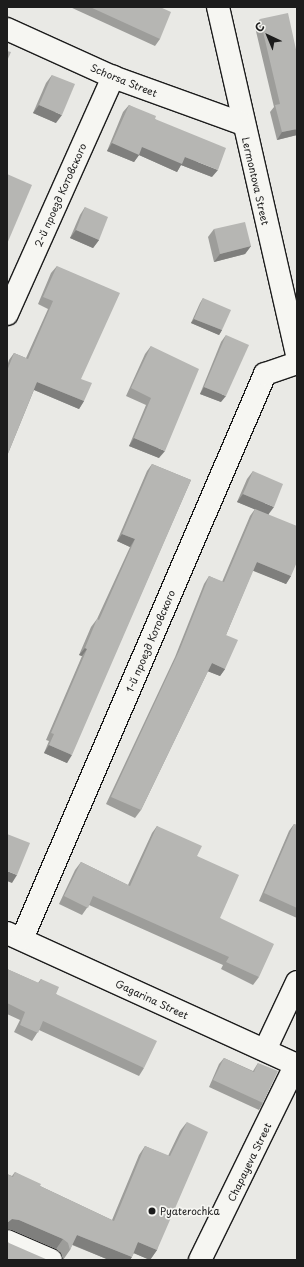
<!DOCTYPE html>
<meta charset="utf-8">
<style>
body{margin:0}
#map{position:relative;width:304px;height:1267px;overflow:hidden;background:#e9e9e5;font-family:"Playpen Sans",sans-serif}
div>[style]{position:absolute}
.roads{filter:drop-shadow(1px 0 #1c1c1c) drop-shadow(-1px 0 #1c1c1c) drop-shadow(0 1px #1c1c1c) drop-shadow(0 -1px #1c1c1c)}
.minor>*{height:22px;margin:-11px;padding:0 11px;transform-origin:11px;border-radius:11px;background:#f6f6f2}
.wall>*{inset:0;background:#9d9d9a}
.shaded-wall>*{inset:0;background:#7f7f7d}
.building>*{inset:0;background:#b6b6b3}
.dots>*{width:11px;height:11px;translate:-50% -50%;box-sizing:border-box;border:2px solid #f6f6f2;border-radius:50%}
span{translate:-50% -50%;white-space:nowrap;text-align:center;line-height:1.15;-webkit-text-stroke:3.5px #f6f6f2;paint-order:stroke}
.street-label{font-size:10px;color:#1c1c1c}
.poi-label{font-size:10px;color:#1c1c1c}
.left{translate:0 -50%;text-align:left}
.frame{position:absolute;inset:0;border:8px solid #1c1c1c;pointer-events:none}
.north{position:absolute;left:248px;top:16px;width:40px;height:40px;-webkit-text-stroke:3px #f6f6f2;paint-order:stroke;rotate:316deg;font-size:11px;font-weight:700;line-height:16px;text-align:center;color:#1c1c1c}
.north::after{content:'';display:block;margin:auto;width:14px;height:18px;background:#1c1c1c;clip-path:polygon(50% 0,100% 100%,50% 72%,0 100%)}
</style>
<div id="map">
<div class="roads">
<div class="minor">
<i style="left:218px;top:7px;width:356px;rotate:77.2deg"></i>
<i style="left:7px;top:29px;width:116px;rotate:24.4deg"></i>
<i style="left:113px;top:77px;width:138px;rotate:19.9deg"></i>
<i style="left:7px;top:314px;width:260px;rotate:-65.9deg"></i>
<i style="left:7px;top:933px;width:319px;rotate:24.5deg"></i>
<i style="left:22px;top:939px;width:615px;rotate:-66.73deg"></i>
<i style="left:265px;top:374px;width:34px;rotate:-19deg"></i>
<i style="left:265px;top:1050px;width:75px;rotate:-64.8deg"></i>
<i style="left:7px;top:1241px;width:48px;rotate:23.4deg"></i>
<i style="left:200px;top:1260px;width:218px;rotate:-63.9deg"></i>
</div>
</div>
<div class="wall">
<i style="clip-path:polygon(70px 7px,160px 7px,160px 39px,155px 46px)"></i>
<i style="clip-path:polygon(260px 19px,297px 135px,277px 140px,270px 112px,274px 107px,255px 27px)"></i>
<i style="clip-path:polygon(52px 75px,56px 123px,33px 113px,46px 83px)"></i>
<i style="clip-path:polygon(129px 105px,155px 119px,212px 177px,181px 165px,177px 172px,139px 155px,134px 162px,107px 151px,123px 112px)"></i>
<i style="clip-path:polygon(85px 207px,99px 240px,93px 248px,70px 238px,80px 215px)"></i>
<i style="clip-path:polygon(214px 229px,251px 246px,245px 254px,214px 262px,208px 237px)"></i>
<i style="clip-path:polygon(57px 266px,81px 379px,84px 401px,79px 409px,34px 390px,7px 456px,7px 366px,9px 360px,14px 353px,26px 358px,48px 309px,38px 304px,51px 273px)"></i>
<i style="clip-path:polygon(203px 298px,222px 330px,219px 335px,191px 323px,200px 303px)"></i>
<i style="clip-path:polygon(226px 335px,221px 402px,200px 394px,221px 342px)"></i>
<i style="clip-path:polygon(151px 346px,159px 458px,129px 446px,146px 405px,126px 396px,145px 354px)"></i>
<i style="clip-path:polygon(152px 464px,191px 480px,67px 763px,44px 753px,49px 741px,46px 740px,82px 656px,79px 655px,91px 627px,97px 619px,130px 547px,117px 541px,147px 471px)"></i>
<i style="clip-path:polygon(253px 471px,291px 576px,286px 584px,253px 570px,226px 635px,225px 669px,220px 676px,208px 671px,141px 810px,135px 818px,106px 804px,175px 657px,204px 584px,209px 576px,222px 582px,250px 516px,255px 509px,237px 502px,247px 479px)"></i>
<i style="clip-path:polygon(297px 822px,297px 918px,259px 901px,289px 831px,294px 824px,296px 825px)"></i>
<i style="clip-path:polygon(157px 826px,197px 856px,220px 918px,259px 977px,253px 985px,221px 969px,223px 965px,89px 905px,82px 915px,59px 904px,75px 870px,81px 862px,128px 885px,152px 833px)"></i>
<i style="clip-path:polygon(7px 969px,38px 983px,41px 979px,56px 994px,144px 1068px,139px 1076px,39px 1030px,32px 1041px,14px 1032px,20px 1020px,7px 1014px)"></i>
<i style="clip-path:polygon(224px 1058px,253px 1071px,258px 1063px,263px 1103px,259px 1110px,209px 1087px,219px 1064px)"></i>
<i style="clip-path:polygon(187px 1122px,157px 1250px,150px 1260px,134px 1253px,130px 1260px,109px 1260px,72px 1245px,70px 1250px,63px 1260px,61px 1253px,56px 1249px,12px 1230px,7px 1229px,7px 1174px,12px 1176px,15px 1172px,40px 1186px,112px 1220px,139px 1155px,145px 1146px,168px 1156px,180px 1131px)"></i>
</div>
<div class="shaded-wall">
<i style="clip-path:polygon(39px 105px,62px 115px,56px 123px,33px 113px)"></i>
<i style="clip-path:polygon(297px 129px,297px 135px,277px 140px,282px 132px)"></i>
<i style="clip-path:polygon(112px 143px,142px 147px,185px 157px,218px 170px,212px 177px,181px 165px,177px 172px,139px 155px,134px 162px,107px 151px)"></i>
<i style="clip-path:polygon(76px 230px,99px 240px,93px 248px,70px 238px)"></i>
<i style="clip-path:polygon(251px 246px,245px 254px,214px 262px,220px 254px)"></i>
<i style="clip-path:polygon(194px 319px,222px 330px,219px 335px,191px 323px)"></i>
<i style="clip-path:polygon(37px 382px,84px 401px,79px 409px,32px 389px)"></i>
<i style="clip-path:polygon(204px 387px,226px 396px,221px 402px,200px 394px)"></i>
<i style="clip-path:polygon(134px 438px,165px 451px,159px 458px,129px 446px)"></i>
<i style="clip-path:polygon(243px 494px,274px 507px,268px 515px,237px 502px)"></i>
<i style="clip-path:polygon(122px 534px,135px 539px,130px 547px,117px 541px)"></i>
<i style="clip-path:polygon(257px 562px,291px 576px,286px 584px,251px 570px)"></i>
<i style="clip-path:polygon(85px 648px,87px 649px,82px 656px,79px 655px)"></i>
<i style="clip-path:polygon(212px 663px,225px 669px,220px 676px,207px 671px)"></i>
<i style="clip-path:polygon(49px 745px,72px 755px,67px 763px,44px 753px)"></i>
<i style="clip-path:polygon(7px 871px,17px 875px,12px 883px,7px 881px)"></i>
<i style="clip-path:polygon(12px 1219px,19px 1220px,63px 1239px,56px 1249px,12px 1230px,7px 1229px,7px 1223px)"></i>
<i style="clip-path:polygon(77px 1235px,132px 1257px,130px 1260px,109px 1260px,71px 1244px)"></i>
<i style="clip-path:polygon(138px 1242px,157px 1250px,150px 1260px,131px 1252px)"></i>
</div>
<div class="building">
<i style="clip-path:polygon(90px 7px,160px 7px,171px 12px,160px 39px)"></i>
<i style="clip-path:polygon(288px 13px,297px 54px,297px 129px,282px 132px,275px 105px,280px 104px,260px 19px)"></i>
<i style="clip-path:polygon(7px 51px,11px 52px,7px 61px)"></i>
<i style="clip-path:polygon(52px 75px,75px 84px,62px 115px,39px 105px)"></i>
<i style="clip-path:polygon(129px 105px,156px 116px,155px 119px,226px 148px,218px 170px,185px 157px,182px 164px,142px 147px,139px 155px,112px 143px)"></i>
<i style="clip-path:polygon(7px 174px,32px 185px,7px 244px)"></i>
<i style="clip-path:polygon(85px 207px,108px 217px,99px 240px,76px 230px)"></i>
<i style="clip-path:polygon(245px 222px,251px 246px,220px 254px,214px 229px)"></i>
<i style="clip-path:polygon(57px 266px,120px 293px,81px 379px,92px 383px,84px 401px,37px 382px,7px 456px,7px 371px,14px 353px,28px 359px,53px 301px,43px 297px)"></i>
<i style="clip-path:polygon(203px 298px,231px 310px,222px 330px,194px 319px)"></i>
<i style="clip-path:polygon(226px 335px,249px 345px,226px 396px,204px 387px)"></i>
<i style="clip-path:polygon(151px 346px,199px 369px,165px 451px,134px 438px,151px 398px,131px 388px)"></i>
<i style="clip-path:polygon(152px 464px,191px 480px,72px 755px,49px 745px,54px 734px,51px 733px,87px 649px,85px 648px,97px 619px,99px 620px,135px 539px,122px 534px)"></i>
<i style="clip-path:polygon(253px 471px,283px 484px,274px 507px,243px 494px)"></i>
<i style="clip-path:polygon(255px 509px,297px 526px,297px 562px,291px 576px,257px 562px,226px 635px,238px 640px,225px 669px,212px 663px,141px 810px,111px 797px,180px 649px,209px 576px,224px 582px)"></i>
<i style="clip-path:polygon(294px 824px,297px 825px,297px 908px,264px 893px)"></i>
<i style="clip-path:polygon(157px 826px,202px 846px,197px 856px,239px 875px,220px 918px,274px 944px,259px 977px,226px 962px,229px 957px,93px 896px,88px 908px,64px 896px,81px 862px,130px 886px)"></i>
<i style="clip-path:polygon(7px 834px,30px 843px,17px 875px,7px 871px)"></i>
<i style="clip-path:polygon(7px 969px,39px 983px,41px 979px,59px 987px,56px 994px,157px 1041px,144px 1068px,43px 1021px,38px 1033px,20px 1025px,25px 1012px,7px 1003px)"></i>
<i style="clip-path:polygon(224px 1058px,254px 1072px,258px 1063px,278px 1071px,263px 1103px,213px 1080px)"></i>
<i style="clip-path:polygon(187px 1122px,208px 1132px,157px 1250px,138px 1242px,132px 1257px,77px 1235px,70px 1250px,68px 1243px,63px 1239px,19px 1220px,12px 1219px,7px 1223px,7px 1174px,13px 1177px,15px 1172px,41px 1184px,40px 1186px,114px 1221px,145px 1146px,170px 1156px)"></i>
<i style="clip-path:polygon(7px 1241px,9px 1243px,48px 1260px,7px 1260px)"></i>
</div>
<div class="dots">
<i style="left:152px;top:1211px;background:#1c1c1c"></i>
</div>
<div class="street-label">
<span style="left:124px;top:80px;rotate:22deg">Schorsa Street</span>
<span style="left:256px;top:181px;rotate:77deg">Lermontova Street</span>
<span style="left:60px;top:195px;rotate:-66deg">2-й проезд Котовского</span>
<span style="left:150px;top:641px;rotate:-67deg">1-й проезд Котовского</span>
<span style="left:152px;top:999px;rotate:25deg">Gagarina Street</span>
<span style="left:249px;top:1162px;rotate:-64deg">Chapayeva Street</span>
</div>
<div class="poi-label">
<span class="left" style="left:160px;top:1211px">Pyaterochka</span>
</div>
<div class="frame"></div>
<div class="north">С</div>
</div>
